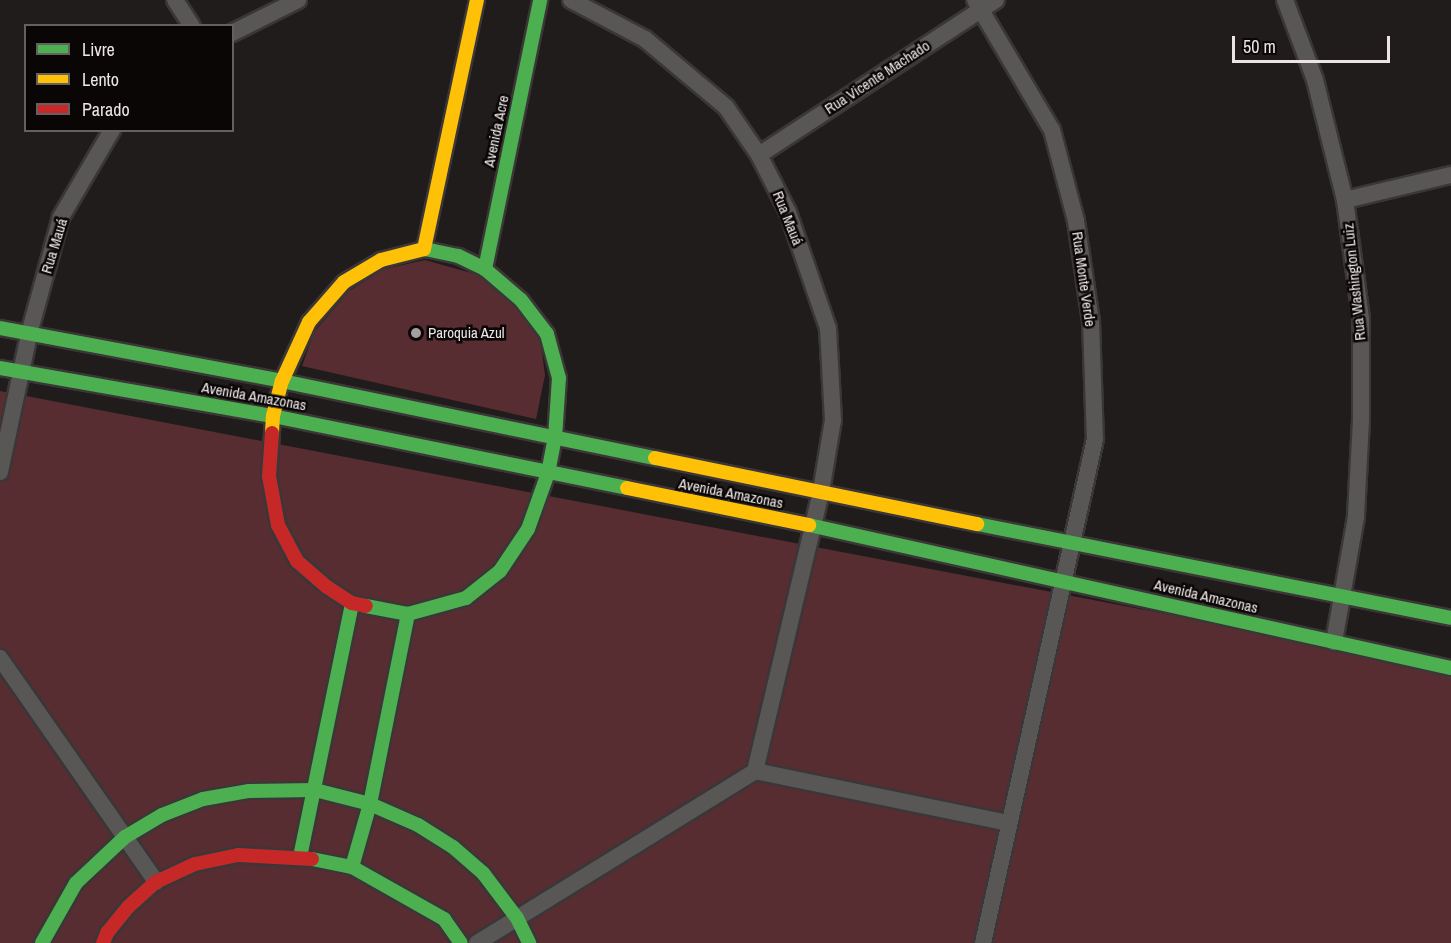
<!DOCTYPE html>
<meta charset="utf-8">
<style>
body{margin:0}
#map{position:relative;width:1451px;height:943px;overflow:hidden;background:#211c1c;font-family:"Archivo Narrow",sans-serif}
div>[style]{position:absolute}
.green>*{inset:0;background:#572d32}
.roads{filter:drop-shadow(2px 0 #3b3637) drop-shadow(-2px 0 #3b3637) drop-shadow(0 2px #3b3637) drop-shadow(0 -2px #3b3637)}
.street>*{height:16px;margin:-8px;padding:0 8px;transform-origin:8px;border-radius:8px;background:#595656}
.fast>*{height:14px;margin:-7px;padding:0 7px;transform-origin:7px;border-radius:7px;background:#4caf50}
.slow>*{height:14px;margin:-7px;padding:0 7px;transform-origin:7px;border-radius:7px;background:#ffc107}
.jam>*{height:14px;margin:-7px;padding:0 7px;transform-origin:7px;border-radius:7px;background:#c62828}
.dots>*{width:16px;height:16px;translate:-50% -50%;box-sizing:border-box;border:3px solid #0a0606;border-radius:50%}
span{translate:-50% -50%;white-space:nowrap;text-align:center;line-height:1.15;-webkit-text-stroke:5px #0a0606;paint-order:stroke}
.street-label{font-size:15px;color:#ece5e6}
.poi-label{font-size:15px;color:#ece5e6}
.left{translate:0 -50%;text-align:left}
.legend{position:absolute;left:24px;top:24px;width:210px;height:108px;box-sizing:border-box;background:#0a0606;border:2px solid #645f60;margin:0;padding:8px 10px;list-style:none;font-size:18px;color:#ece5e6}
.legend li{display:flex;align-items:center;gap:12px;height:30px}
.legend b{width:30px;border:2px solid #645f60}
.scale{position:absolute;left:1232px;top:36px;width:158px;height:27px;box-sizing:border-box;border:3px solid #ece5e6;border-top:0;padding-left:8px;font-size:18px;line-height:21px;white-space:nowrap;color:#ece5e6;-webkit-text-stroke:4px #0a0606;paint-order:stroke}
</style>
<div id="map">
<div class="green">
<i style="clip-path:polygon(425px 260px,482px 276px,518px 307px,540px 338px,545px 375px,536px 419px,302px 366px,314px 332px,349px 291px,384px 269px)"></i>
<i style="clip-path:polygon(0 391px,1333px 646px,1451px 676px,1451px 943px,0 943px)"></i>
</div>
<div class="roads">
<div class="street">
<i style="left:175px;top:0;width:31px;rotate:57deg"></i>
<i style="left:571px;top:0;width:84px;rotate:27.8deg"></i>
<i style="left:645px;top:39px;width:106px;rotate:40deg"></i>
<i style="left:726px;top:107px;width:58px;rotate:55.5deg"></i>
<i style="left:759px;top:155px;width:64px;rotate:63deg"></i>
<i style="left:788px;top:212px;width:123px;rotate:71deg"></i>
<i style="left:828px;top:328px;width:92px;rotate:86.9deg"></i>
<i style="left:833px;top:420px;width:73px;rotate:99.5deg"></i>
<i style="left:821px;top:492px;width:287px;rotate:103.3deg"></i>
<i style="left:755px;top:771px;width:258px;rotate:11.6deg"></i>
<i style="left:975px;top:0;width:151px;rotate:59.4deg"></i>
<i style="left:1052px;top:130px;width:94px;rotate:75.2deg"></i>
<i style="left:1076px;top:221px;width:101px;rotate:81.5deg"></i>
<i style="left:1091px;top:321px;width:118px;rotate:88.1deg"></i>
<i style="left:1095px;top:439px;width:516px;rotate:102.53deg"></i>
<i style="left:1285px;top:0;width:85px;rotate:69.4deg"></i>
<i style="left:1315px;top:80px;width:124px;rotate:76deg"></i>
<i style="left:1345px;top:200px;width:120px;rotate:82.3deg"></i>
<i style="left:1361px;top:319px;width:101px;rotate:90deg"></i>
<i style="left:1361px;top:420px;width:97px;rotate:93deg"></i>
<i style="left:1356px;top:517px;width:127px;rotate:100deg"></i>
<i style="left:232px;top:33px;width:74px;rotate:-26.6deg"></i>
<i style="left:759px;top:155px;width:283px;rotate:-33.2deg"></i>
<i style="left:1345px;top:200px;width:109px;rotate:-13.3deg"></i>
<i style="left:0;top:472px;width:141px;rotate:-78.1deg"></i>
<i style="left:29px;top:334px;width:121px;rotate:-74.7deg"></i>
<i style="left:61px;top:217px;width:101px;rotate:-59.6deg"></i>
<i style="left:0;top:658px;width:273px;rotate:55.1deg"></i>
<i style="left:477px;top:943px;width:327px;rotate:-31.7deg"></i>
</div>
<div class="fast">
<i style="left:485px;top:269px;width:275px;rotate:-78.4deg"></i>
<i style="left:0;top:328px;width:287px;rotate:10.6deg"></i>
<i style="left:282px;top:381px;width:381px;rotate:11.7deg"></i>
<i style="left:0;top:368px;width:277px;rotate:10deg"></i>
<i style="left:273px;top:416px;width:361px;rotate:11.5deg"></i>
<i style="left:977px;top:524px;width:483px;rotate:11.2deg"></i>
<i style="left:809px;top:525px;width:658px;rotate:12.56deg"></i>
<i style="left:366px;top:606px;width:43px;rotate:10.8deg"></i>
<i style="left:408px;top:614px;width:60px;rotate:-15.4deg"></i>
<i style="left:466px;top:598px;width:43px;rotate:-38.5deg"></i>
<i style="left:500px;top:571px;width:50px;rotate:-56.3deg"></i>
<i style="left:528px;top:529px;width:59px;rotate:-70.3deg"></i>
<i style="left:548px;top:473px;width:36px;rotate:-79deg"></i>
<i style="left:555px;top:438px;width:60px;rotate:-86.2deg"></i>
<i style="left:559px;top:378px;width:46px;rotate:-105.3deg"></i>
<i style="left:547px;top:334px;width:43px;rotate:-127.4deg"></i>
<i style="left:521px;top:300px;width:48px;rotate:-139.3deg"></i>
<i style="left:485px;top:269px;width:30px;rotate:-154deg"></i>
<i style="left:458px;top:256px;width:35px;rotate:-168deg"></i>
<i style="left:300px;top:857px;width:259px;rotate:-78.4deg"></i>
<i style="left:312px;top:859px;width:41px;rotate:11.3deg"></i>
<i style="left:352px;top:867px;width:106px;rotate:29.5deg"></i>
<i style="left:444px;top:919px;width:29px;rotate:55deg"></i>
<i style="left:352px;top:867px;width:66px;rotate:-74.1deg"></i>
<i style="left:370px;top:804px;width:194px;rotate:-78.7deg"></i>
<i style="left:42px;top:943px;width:69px;rotate:-60.5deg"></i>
<i style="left:76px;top:883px;width:67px;rotate:-43.2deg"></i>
<i style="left:125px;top:837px;width:43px;rotate:-30.7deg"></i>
<i style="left:162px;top:815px;width:44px;rotate:-21.3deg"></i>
<i style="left:203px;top:799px;width:47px;rotate:-9.9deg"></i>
<i style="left:249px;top:791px;width:66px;rotate:-0.9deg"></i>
<i style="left:315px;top:790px;width:57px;rotate:14.3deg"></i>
<i style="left:370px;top:804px;width:52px;rotate:23.6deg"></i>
<i style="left:418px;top:825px;width:41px;rotate:32.2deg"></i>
<i style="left:453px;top:847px;width:40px;rotate:41deg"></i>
<i style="left:483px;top:873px;width:56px;rotate:52.9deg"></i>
<i style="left:517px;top:918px;width:28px;rotate:64deg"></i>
</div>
<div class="slow">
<i style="left:424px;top:249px;width:255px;rotate:-78deg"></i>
<i style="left:272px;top:433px;width:17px;rotate:-87deg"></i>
<i style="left:273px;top:416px;width:36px;rotate:-76deg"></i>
<i style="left:282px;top:381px;width:65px;rotate:-65.4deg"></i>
<i style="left:309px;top:322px;width:53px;rotate:-48.8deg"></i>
<i style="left:344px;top:282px;width:43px;rotate:-30.7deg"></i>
<i style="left:381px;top:260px;width:44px;rotate:-14.3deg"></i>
<i style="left:655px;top:458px;width:329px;rotate:11.6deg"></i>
<i style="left:627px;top:488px;width:186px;rotate:11.5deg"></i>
</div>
<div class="jam">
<i style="left:272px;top:433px;width:43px;rotate:94deg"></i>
<i style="left:269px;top:476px;width:50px;rotate:79.6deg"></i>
<i style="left:278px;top:525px;width:41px;rotate:62.2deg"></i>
<i style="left:297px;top:561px;width:40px;rotate:41deg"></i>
<i style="left:327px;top:587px;width:30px;rotate:33deg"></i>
<i style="left:352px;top:603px;width:14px;rotate:12deg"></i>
<i style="left:103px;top:943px;width:11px;rotate:-68deg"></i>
<i style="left:107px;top:933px;width:33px;rotate:-51deg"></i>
<i style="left:128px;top:907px;width:38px;rotate:-42deg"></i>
<i style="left:156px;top:882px;width:43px;rotate:-24.8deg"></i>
<i style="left:195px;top:864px;width:44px;rotate:-11.8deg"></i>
<i style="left:238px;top:855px;width:74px;rotate:3.1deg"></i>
</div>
</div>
<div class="dots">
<i style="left:416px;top:333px;background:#a59f9f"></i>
</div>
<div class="street-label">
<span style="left:877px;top:77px;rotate:-33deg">Rua Vicente Machado</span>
<span style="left:496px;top:131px;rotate:-78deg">Avenida Acre</span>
<span style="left:788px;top:218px;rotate:68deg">Rua Mauá</span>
<span style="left:54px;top:246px;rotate:-73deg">Rua Mauá</span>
<span style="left:1084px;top:279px;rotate:82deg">Rua Monte Verde</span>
<span style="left:1354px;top:282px;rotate:-96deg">Rua Washington Luiz</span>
<span style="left:254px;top:396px;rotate:10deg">Avenida Amazonas</span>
<span style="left:731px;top:493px;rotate:11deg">Avenida Amazonas</span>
<span style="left:1206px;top:596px;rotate:13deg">Avenida Amazonas</span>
</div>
<div class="poi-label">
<span class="left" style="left:428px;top:333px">Paroquia Azul</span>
</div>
<ul class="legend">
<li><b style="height:8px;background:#4caf50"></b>Livre</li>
<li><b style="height:8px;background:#ffc107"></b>Lento</li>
<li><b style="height:8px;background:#c62828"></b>Parado</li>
</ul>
<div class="scale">50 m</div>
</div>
